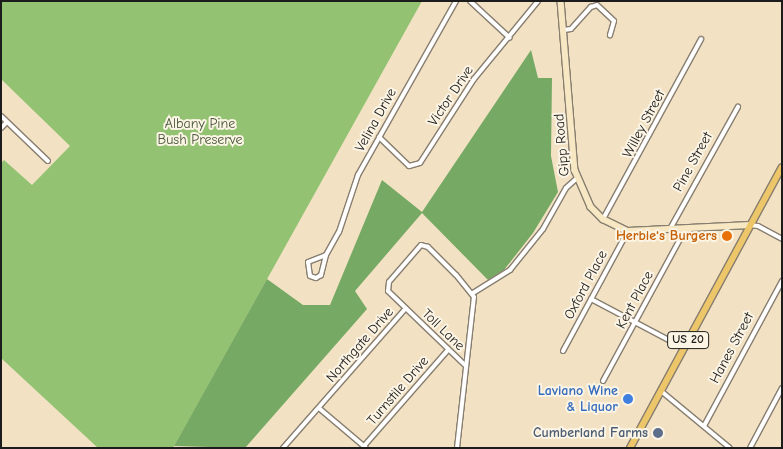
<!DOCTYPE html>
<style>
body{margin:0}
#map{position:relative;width:783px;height:449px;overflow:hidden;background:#f2e1c3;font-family:"Comic Neue",sans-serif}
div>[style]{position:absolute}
.green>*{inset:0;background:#93c372}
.forest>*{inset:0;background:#76a964}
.roads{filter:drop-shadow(1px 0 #877e70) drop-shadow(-1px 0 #877e70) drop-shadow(0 1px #877e70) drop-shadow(0 -1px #877e70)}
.street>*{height:4px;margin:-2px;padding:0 2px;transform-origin:2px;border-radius:2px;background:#fff}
.secondary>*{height:5.5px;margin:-2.75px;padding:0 2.75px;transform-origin:2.75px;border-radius:2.75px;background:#f7e8c3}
.primary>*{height:6px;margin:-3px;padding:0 3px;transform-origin:3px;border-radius:3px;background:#ecc669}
.dots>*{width:14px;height:14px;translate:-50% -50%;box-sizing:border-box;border:2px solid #fcf5e5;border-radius:50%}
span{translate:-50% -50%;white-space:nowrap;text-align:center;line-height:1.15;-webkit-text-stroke:4px #fcf5e5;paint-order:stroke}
.shield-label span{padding:1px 4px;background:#fcf5e5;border:1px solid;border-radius:4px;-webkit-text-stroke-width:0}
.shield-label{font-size:12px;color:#1c1c1c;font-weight:700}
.street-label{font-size:14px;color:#1c1c1c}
.park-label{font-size:14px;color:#46563a}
.food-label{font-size:14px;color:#c56008;font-weight:700}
.right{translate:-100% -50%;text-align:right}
.shop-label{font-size:14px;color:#366cbe;font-weight:700}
.service-label{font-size:14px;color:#4e5e75;font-weight:700}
.frame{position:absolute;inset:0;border:2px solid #1c1c1c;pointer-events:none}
</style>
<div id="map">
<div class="green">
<i style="clip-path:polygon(1px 1px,422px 1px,173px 448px,98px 448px,1px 358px,1px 163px,4px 160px,32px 185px,70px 146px,1px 79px)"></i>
</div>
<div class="forest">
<i style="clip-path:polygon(531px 50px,538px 78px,552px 78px,551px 156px,558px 192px,533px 233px,504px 270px,488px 280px,422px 213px,355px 291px,367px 309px,245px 448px,174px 446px,267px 279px,303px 305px,330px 305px,382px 180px,422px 212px)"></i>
</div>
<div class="roads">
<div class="street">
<i style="left:470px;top:1px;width:54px;rotate:42.8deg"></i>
<i style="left:564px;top:30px;width:7px;rotate:-8deg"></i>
<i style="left:571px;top:29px;width:30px;rotate:-48deg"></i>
<i style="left:591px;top:7px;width:6px;rotate:-18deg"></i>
<i style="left:597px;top:5px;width:23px;rotate:43deg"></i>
<i style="left:614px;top:21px;width:15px;rotate:106deg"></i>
<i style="left:1px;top:116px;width:65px;rotate:43.8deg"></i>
<i style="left:1px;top:128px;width:8px;rotate:-45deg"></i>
<i style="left:379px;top:137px;width:42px;rotate:44deg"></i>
<i style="left:409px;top:166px;width:11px;rotate:-15deg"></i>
<i style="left:420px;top:163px;width:100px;rotate:-57.3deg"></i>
<i style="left:474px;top:79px;width:101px;rotate:-50.6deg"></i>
<i style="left:603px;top:219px;width:205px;rotate:-61.4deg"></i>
<i style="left:750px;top:225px;width:8px;rotate:7deg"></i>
<i style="left:758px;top:226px;width:27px;rotate:28deg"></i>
<i style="left:670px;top:229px;width:140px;rotate:-60.9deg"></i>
<i style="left:326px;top:255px;width:26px;rotate:-61deg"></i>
<i style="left:339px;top:232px;width:60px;rotate:-71.6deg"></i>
<i style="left:358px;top:175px;width:200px;rotate:-60.6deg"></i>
<i style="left:326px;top:255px;width:21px;rotate:104deg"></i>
<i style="left:321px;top:275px;width:6px;rotate:149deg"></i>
<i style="left:316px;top:278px;width:6px;rotate:-162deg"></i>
<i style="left:310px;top:276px;width:14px;rotate:-98deg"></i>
<i style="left:308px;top:262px;width:19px;rotate:-21deg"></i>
<i style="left:473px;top:293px;width:44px;rotate:-31.9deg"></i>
<i style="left:510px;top:270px;width:53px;rotate:-51.2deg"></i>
<i style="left:543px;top:229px;width:47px;rotate:-60.7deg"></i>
<i style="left:566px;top:188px;width:13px;rotate:-42deg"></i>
<i style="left:591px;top:299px;width:105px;rotate:27.8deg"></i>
<i style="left:563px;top:351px;width:136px;rotate:-61.6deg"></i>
<i style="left:603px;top:381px;width:174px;rotate:-61.5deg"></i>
<i style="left:661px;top:391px;width:89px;rotate:39.6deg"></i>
<i style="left:320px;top:409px;width:60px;rotate:40.3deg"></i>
<i style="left:704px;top:426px;width:165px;rotate:-61.7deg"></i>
<i style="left:364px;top:446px;width:128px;rotate:-48.8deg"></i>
<i style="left:283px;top:448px;width:185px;rotate:-48.7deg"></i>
<i style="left:457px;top:448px;width:152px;rotate:-83.6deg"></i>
<i style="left:474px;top:297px;width:28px;rotate:-129deg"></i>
<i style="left:456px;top:275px;width:40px;rotate:-135deg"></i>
<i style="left:428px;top:247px;width:7px;rotate:-164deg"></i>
<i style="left:421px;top:245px;width:49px;rotate:130.9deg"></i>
<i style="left:389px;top:282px;width:9px;rotate:96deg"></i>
<i style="left:388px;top:291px;width:108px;rotate:43.9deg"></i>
<i style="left:750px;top:448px;width:68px;rotate:-61.9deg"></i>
</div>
<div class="secondary">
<i style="left:561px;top:1px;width:170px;rotate:85.3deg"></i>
<i style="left:575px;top:170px;width:40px;rotate:66.6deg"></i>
<i style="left:591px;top:207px;width:17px;rotate:45deg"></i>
<i style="left:603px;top:219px;width:28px;rotate:26deg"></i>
<i style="left:628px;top:231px;width:122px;rotate:-2.8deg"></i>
</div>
<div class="primary">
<i style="left:630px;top:448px;width:319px;rotate:-61.6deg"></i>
</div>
</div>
<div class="dots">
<i style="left:727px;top:236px;background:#e8710a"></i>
<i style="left:628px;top:399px;background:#3f7fe0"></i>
<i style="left:658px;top:433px;background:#5c6f8a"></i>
</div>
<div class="shield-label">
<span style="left:688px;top:340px">US 20</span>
</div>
<div class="street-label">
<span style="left:451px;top:96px;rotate:-56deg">Victor Drive</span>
<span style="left:376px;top:120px;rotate:-61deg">Velina Drive</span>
<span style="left:644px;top:124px;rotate:-62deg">Willey Street</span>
<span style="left:562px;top:145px;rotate:-95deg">Gipp Road</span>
<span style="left:693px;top:162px;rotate:-61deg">Pine Street</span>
<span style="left:586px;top:285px;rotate:-62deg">Oxford Place</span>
<span style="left:635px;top:300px;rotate:-62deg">Kent Place</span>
<span style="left:443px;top:330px;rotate:44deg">Toll Lane</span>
<span style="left:360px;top:345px;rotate:-49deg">Northgate Drive</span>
<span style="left:732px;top:348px;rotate:-62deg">Hanes Street</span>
<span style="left:398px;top:391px;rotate:-49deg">Turnstile Drive</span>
</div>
<div class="park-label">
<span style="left:200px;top:132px">Albany Pine<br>Bush Preserve</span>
</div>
<div class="food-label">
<span class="right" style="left:717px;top:236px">Herbie's Burgers</span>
</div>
<div class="shop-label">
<span class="right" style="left:618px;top:399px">Laviano Wine<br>&amp; Liquor</span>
</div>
<div class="service-label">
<span class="right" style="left:648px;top:433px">Cumberland Farms</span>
</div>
<div class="frame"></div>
</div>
